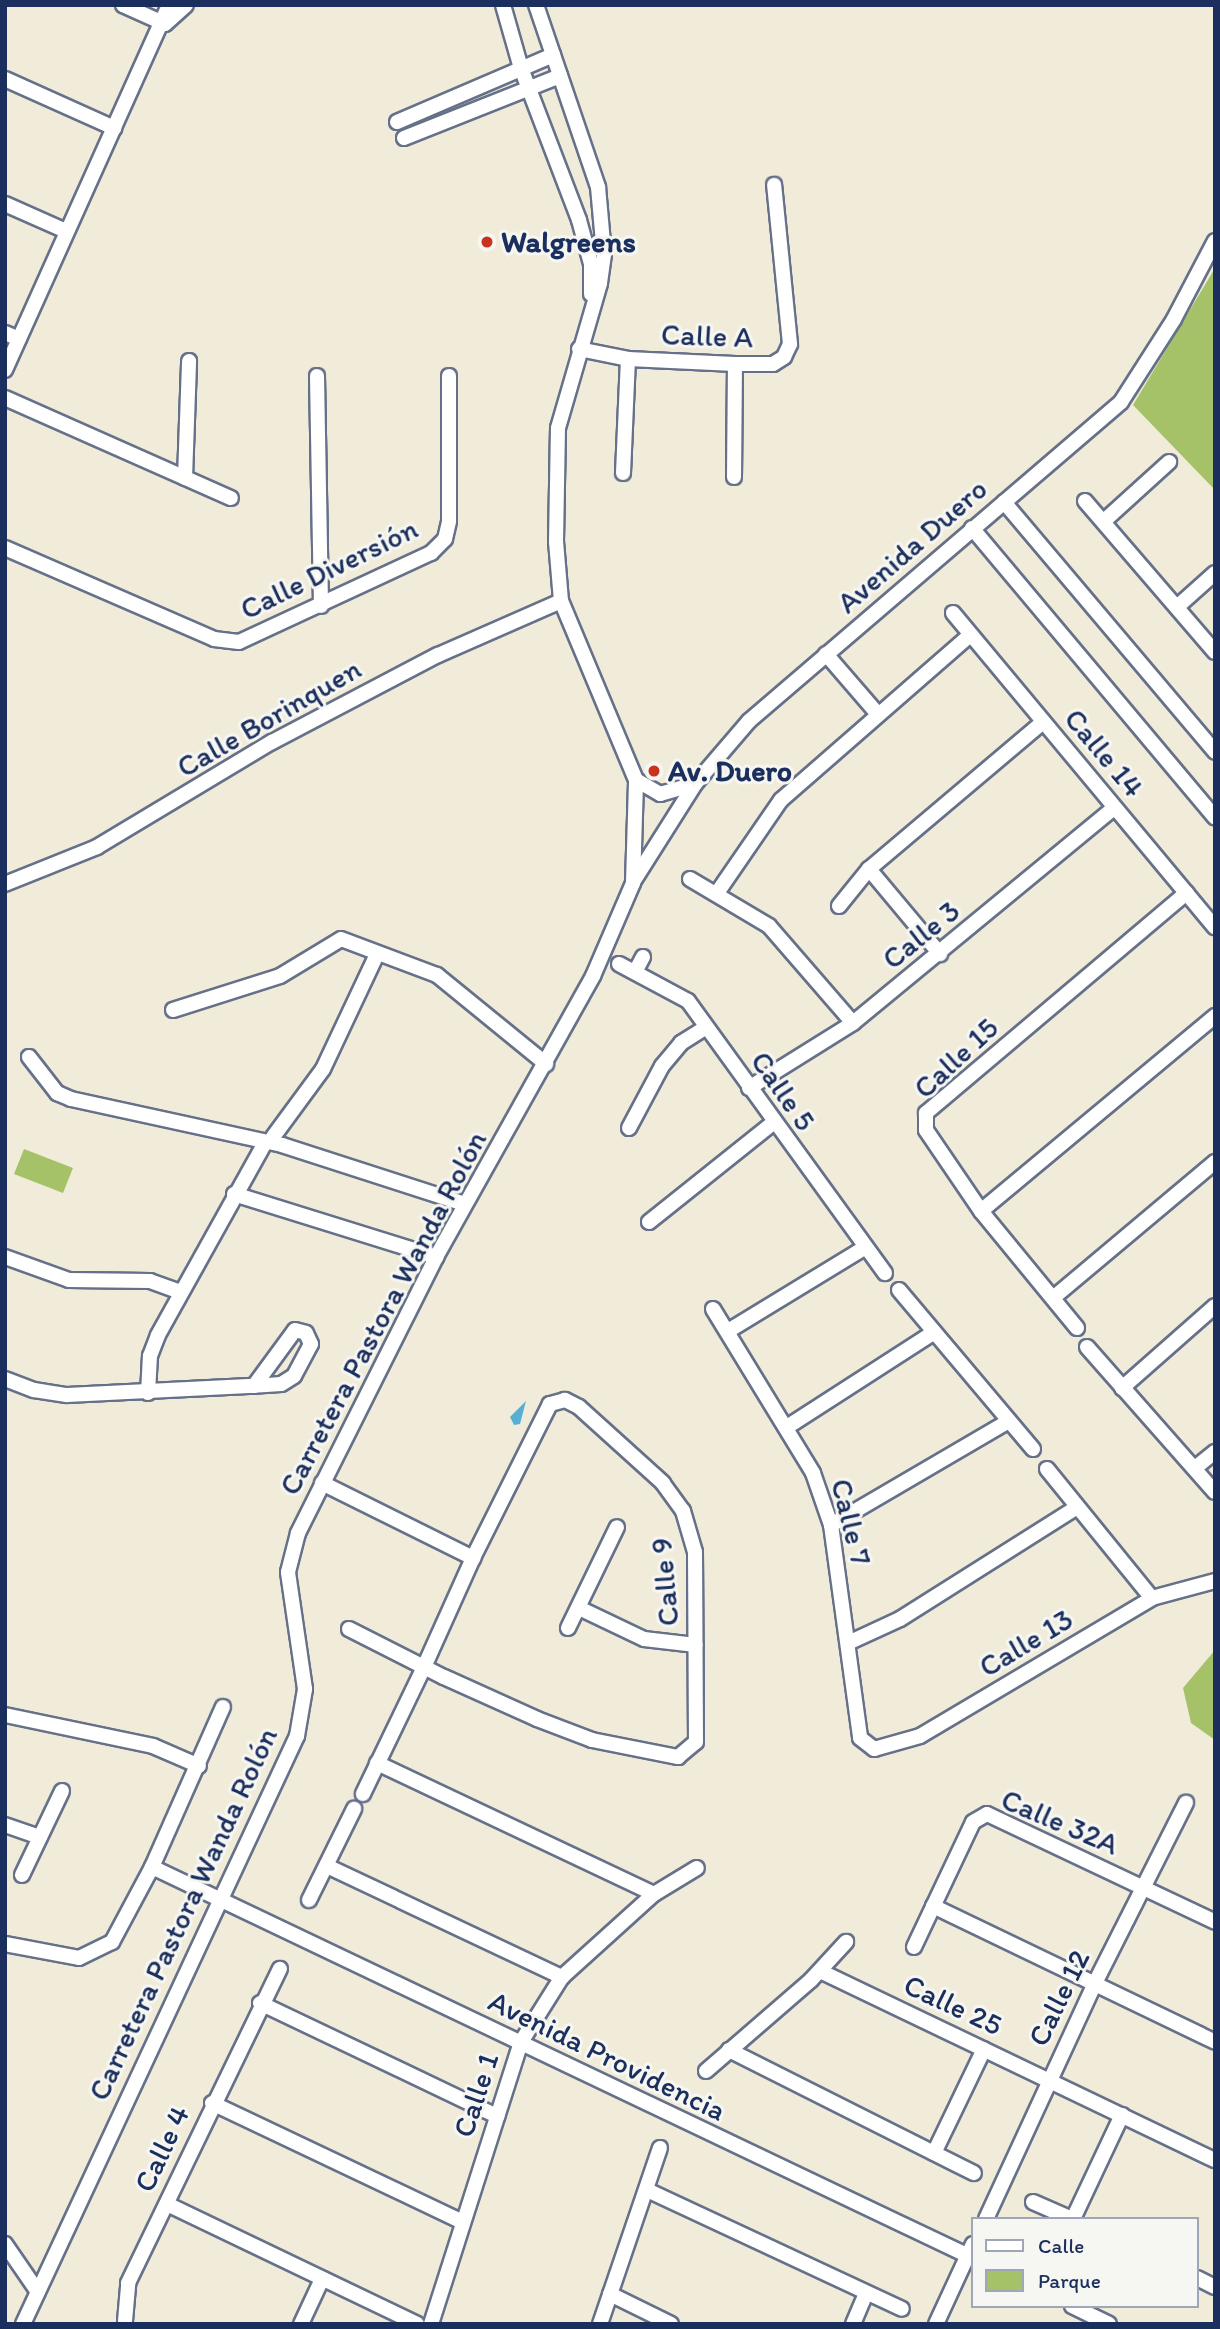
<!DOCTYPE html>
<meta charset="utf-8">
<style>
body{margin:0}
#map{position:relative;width:1220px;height:2329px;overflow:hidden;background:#f1ecda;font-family:Itim,sans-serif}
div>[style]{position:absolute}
.green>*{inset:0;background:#a6c269}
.water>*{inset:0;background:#55b0d3}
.roads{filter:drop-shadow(2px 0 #667189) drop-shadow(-2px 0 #667189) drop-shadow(0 2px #667189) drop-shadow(0 -2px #667189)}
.minor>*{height:14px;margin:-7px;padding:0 7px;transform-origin:7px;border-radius:7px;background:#fff}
.dots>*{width:19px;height:19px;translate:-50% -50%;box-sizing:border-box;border:4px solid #f6f6f2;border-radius:50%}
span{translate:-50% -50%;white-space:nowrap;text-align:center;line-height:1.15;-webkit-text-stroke:6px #f6f6f2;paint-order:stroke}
.poi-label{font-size:30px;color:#1b2f5e;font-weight:700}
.left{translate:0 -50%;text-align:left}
.street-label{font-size:30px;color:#1b2f5e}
.frame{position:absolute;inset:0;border:7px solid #1b2f5e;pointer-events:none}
.legend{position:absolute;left:971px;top:2217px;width:228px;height:91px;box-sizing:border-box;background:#f6f6f2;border:2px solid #9ea6b7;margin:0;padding:9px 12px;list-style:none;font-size:21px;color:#1b2f5e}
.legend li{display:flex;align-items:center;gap:14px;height:35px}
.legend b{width:35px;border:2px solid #9ea6b7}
</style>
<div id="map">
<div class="green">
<i style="clip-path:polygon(1215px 268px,1215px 490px,1133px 405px)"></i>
<i style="clip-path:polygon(24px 1149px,73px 1168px,63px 1193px,14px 1174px)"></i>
<i style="clip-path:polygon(1215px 1650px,1215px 1740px,1191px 1723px,1183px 1688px)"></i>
</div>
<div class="water">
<i style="clip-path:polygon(526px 1401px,520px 1424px,514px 1425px,510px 1417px)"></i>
</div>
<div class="roads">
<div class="minor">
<i style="left:123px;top:5px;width:46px;rotate:24.3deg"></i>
<i style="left:503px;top:5px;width:66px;rotate:74.1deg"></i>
<i style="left:521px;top:68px;width:163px;rotate:69.1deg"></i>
<i style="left:579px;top:220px;width:46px;rotate:74.7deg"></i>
<i style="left:591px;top:264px;width:30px;rotate:90deg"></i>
<i style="left:165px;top:24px;width:28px;rotate:-42deg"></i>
<i style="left:5px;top:79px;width:120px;rotate:24.2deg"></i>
<i style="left:397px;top:122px;width:170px;rotate:-23.2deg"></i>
<i style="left:404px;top:138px;width:168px;rotate:-21.7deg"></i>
<i style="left:5px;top:204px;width:67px;rotate:23.9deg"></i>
<i style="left:5px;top:333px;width:15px;rotate:23deg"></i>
<i style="left:579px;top:349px;width:50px;rotate:11.5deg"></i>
<i style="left:628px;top:359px;width:107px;rotate:2.7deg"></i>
<i style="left:735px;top:364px;width:38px"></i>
<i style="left:773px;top:364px;width:13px;rotate:-32deg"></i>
<i style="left:784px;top:357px;width:14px;rotate:-65deg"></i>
<i style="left:790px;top:344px;width:160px;rotate:-95.7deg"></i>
<i style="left:5px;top:370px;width:400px;rotate:-65.8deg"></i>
<i style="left:317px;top:376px;width:230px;rotate:89deg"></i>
<i style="left:5px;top:398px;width:247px;rotate:23.9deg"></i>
<i style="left:623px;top:473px;width:114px;rotate:-87.5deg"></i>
<i style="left:734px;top:477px;width:113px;rotate:-89.5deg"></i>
<i style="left:185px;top:478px;width:117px;rotate:-88deg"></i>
<i style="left:1085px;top:501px;width:199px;rotate:49.3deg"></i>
<i style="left:1004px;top:502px;width:327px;rotate:49.8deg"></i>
<i style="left:1104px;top:521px;width:88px;rotate:-42.2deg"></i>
<i style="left:972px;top:528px;width:378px;rotate:50deg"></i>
<i style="left:5px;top:548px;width:228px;rotate:23.5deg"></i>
<i style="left:214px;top:639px;width:25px;rotate:7deg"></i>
<i style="left:239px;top:642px;width:212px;rotate:-24.9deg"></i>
<i style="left:431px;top:553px;width:20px;rotate:-45deg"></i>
<i style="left:445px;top:539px;width:18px;rotate:-77deg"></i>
<i style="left:449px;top:521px;width:145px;rotate:-90deg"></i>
<i style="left:1177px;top:607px;width:51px;rotate:-41.8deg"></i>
<i style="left:953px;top:613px;width:409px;rotate:50.2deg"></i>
<i style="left:826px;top:654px;width:77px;rotate:49.2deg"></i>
<i style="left:636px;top:780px;width:28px;rotate:30deg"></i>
<i style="left:660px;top:794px;width:36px;rotate:-16deg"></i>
<i style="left:869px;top:869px;width:111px;rotate:50.1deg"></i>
<i style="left:690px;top:879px;width:92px;rotate:30.7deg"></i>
<i style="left:769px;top:926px;width:128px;rotate:49.1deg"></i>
<i style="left:633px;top:882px;width:116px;rotate:-57.7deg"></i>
<i style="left:695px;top:784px;width:83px;rotate:-49.4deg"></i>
<i style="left:749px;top:721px;width:490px;rotate:-40.6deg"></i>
<i style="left:1121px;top:402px;width:98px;rotate:-57.4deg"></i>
<i style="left:1174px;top:319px;width:88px;rotate:-62.3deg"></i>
<i style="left:5px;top:884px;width:99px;rotate:-21.9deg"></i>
<i style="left:97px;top:847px;width:204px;rotate:-31deg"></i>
<i style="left:272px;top:742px;width:187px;rotate:-27.7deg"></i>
<i style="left:438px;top:655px;width:134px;rotate:-23.7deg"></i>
<i style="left:717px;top:893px;width:113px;rotate:-55.5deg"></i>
<i style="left:781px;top:800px;width:251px;rotate:-41.1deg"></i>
<i style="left:839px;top:906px;width:48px;rotate:-51deg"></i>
<i style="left:869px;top:869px;width:228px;rotate:-40.2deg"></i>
<i style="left:619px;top:964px;width:78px;rotate:28.2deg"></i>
<i style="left:688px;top:1001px;width:336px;rotate:54.1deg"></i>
<i style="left:635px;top:972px;width:17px;rotate:-62deg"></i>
<i style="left:173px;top:1010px;width:112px;rotate:-17.6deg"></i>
<i style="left:280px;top:976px;width:71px;rotate:-31.2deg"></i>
<i style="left:341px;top:939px;width:103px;rotate:20.6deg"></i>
<i style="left:437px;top:975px;width:141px;rotate:39.2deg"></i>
<i style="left:29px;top:1057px;width:46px;rotate:52.1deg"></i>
<i style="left:57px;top:1093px;width:15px;rotate:23deg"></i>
<i style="left:71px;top:1099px;width:216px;rotate:12.3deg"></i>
<i style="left:282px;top:1145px;width:192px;rotate:17.9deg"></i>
<i style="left:749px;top:1088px;width:123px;rotate:-32deg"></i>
<i style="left:853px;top:1023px;width:338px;rotate:-39.5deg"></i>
<i style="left:629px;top:1128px;width:70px;rotate:-62deg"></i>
<i style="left:662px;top:1066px;width:30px;rotate:-50deg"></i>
<i style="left:681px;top:1043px;width:28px;rotate:-32deg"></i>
<i style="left:273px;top:1137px;width:84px;rotate:-53.7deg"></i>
<i style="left:323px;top:1069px;width:127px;rotate:-64.8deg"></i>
<i style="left:234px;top:1194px;width:212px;rotate:17.3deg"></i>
<i style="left:981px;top:1211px;width:305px;rotate:-39.8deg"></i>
<i style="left:649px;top:1222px;width:159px;rotate:-38.6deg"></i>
<i style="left:5px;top:1257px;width:68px;rotate:19.8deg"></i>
<i style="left:69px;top:1280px;width:81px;rotate:0.7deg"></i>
<i style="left:150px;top:1281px;width:32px;rotate:20deg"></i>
<i style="left:899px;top:1290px;width:208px;rotate:49.9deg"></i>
<i style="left:1053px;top:1298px;width:212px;rotate:-40deg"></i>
<i style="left:713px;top:1309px;width:192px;rotate:58.6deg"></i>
<i style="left:813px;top:1473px;width:55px;rotate:70.9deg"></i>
<i style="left:831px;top:1525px;width:215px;rotate:82.2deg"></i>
<i style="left:860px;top:1738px;width:18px;rotate:38deg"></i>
<i style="left:874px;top:1749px;width:48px;rotate:-15.8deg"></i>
<i style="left:920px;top:1736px;width:270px;rotate:-30.7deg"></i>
<i style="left:1152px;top:1598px;width:65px;rotate:-15.1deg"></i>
<i style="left:1077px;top:1328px;width:151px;rotate:-129.4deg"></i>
<i style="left:981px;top:1211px;width:98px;rotate:-124.2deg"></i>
<i style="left:926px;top:1130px;width:17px;rotate:-90deg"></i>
<i style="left:926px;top:1113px;width:341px;rotate:-40.2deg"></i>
<i style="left:295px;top:1330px;width:11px;rotate:15deg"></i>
<i style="left:306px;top:1333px;width:12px;rotate:66deg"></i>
<i style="left:311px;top:1344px;width:36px;rotate:118deg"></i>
<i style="left:294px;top:1376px;width:15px;rotate:148deg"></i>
<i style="left:281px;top:1384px;width:27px;rotate:176deg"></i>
<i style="left:254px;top:1386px;width:69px;rotate:-53.8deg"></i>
<i style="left:728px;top:1331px;width:159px;rotate:-31.4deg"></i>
<i style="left:1087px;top:1347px;width:193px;rotate:48.6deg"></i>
<i style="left:5px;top:1379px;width:31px;rotate:21deg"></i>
<i style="left:34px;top:1390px;width:33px;rotate:9deg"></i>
<i style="left:67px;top:1395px;width:187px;rotate:-2.8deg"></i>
<i style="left:1122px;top:1388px;width:124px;rotate:-41.4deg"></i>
<i style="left:148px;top:1393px;width:37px;rotate:-87deg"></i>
<i style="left:150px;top:1356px;width:22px;rotate:-69deg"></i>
<i style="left:158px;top:1335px;width:216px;rotate:-60.9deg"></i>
<i style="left:787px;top:1427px;width:174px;rotate:-32.8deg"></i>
<i style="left:1195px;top:1468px;width:26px;rotate:-39deg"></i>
<i style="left:1047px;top:1469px;width:166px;rotate:50.9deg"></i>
<i style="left:322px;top:1483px;width:169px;rotate:26.4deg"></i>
<i style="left:831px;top:1525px;width:206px;rotate:-30.3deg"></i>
<i style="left:579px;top:1608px;width:72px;rotate:25.5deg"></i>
<i style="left:644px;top:1639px;width:52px;rotate:6.6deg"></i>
<i style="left:568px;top:1628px;width:112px;rotate:-64.1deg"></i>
<i style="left:349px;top:1629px;width:84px;rotate:26.9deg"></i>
<i style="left:424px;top:1667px;width:22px;rotate:27deg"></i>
<i style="left:444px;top:1677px;width:102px;rotate:24.3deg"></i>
<i style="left:537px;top:1719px;width:59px;rotate:20.9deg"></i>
<i style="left:592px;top:1740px;width:88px;rotate:11.2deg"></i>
<i style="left:678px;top:1757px;width:23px;rotate:-40deg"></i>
<i style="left:696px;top:1742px;width:190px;rotate:-90.3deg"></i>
<i style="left:695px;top:1552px;width:43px;rotate:-106.3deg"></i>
<i style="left:683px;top:1511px;width:34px;rotate:-126deg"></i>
<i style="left:663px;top:1483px;width:113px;rotate:-137.9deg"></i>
<i style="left:579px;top:1407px;width:16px;rotate:-153deg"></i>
<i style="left:565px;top:1400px;width:16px;rotate:165deg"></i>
<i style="left:550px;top:1404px;width:172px;rotate:116.6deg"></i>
<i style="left:473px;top:1558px;width:120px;rotate:114.2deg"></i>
<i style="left:424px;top:1667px;width:141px;rotate:115.7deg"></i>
<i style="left:848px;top:1643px;width:57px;rotate:-24.8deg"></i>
<i style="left:900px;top:1619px;width:209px;rotate:-32.3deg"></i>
<i style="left:5px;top:1715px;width:151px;rotate:11.8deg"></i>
<i style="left:153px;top:1746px;width:50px;rotate:23.5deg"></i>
<i style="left:377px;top:1763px;width:306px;rotate:25.3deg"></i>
<i style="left:5px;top:1825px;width:37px;rotate:19deg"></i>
<i style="left:152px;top:1867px;width:909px;rotate:25.47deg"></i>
<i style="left:329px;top:1867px;width:258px;rotate:25.3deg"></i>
<i style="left:22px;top:1875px;width:93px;rotate:-64.5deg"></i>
<i style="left:309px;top:1900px;width:102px;rotate:-63.7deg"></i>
<i style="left:933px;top:1906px;width:313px;rotate:25.7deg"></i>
<i style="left:5px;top:1944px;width:75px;rotate:10.7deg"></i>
<i style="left:79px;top:1958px;width:37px;rotate:-26deg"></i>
<i style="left:112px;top:1942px;width:85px;rotate:-61.9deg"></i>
<i style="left:152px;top:1867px;width:175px;rotate:-66.1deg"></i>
<i style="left:914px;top:1947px;width:138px;rotate:-64.7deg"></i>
<i style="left:973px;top:1822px;width:16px;rotate:-30deg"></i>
<i style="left:987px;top:1814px;width:252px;rotate:25.3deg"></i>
<i style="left:820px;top:1971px;width:438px;rotate:25.6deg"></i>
<i style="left:260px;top:2003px;width:263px;rotate:25.5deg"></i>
<i style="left:729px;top:2050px;width:274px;rotate:26.7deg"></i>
<i style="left:706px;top:2071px;width:139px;rotate:-40.9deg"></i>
<i style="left:811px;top:1980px;width:52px;rotate:-47.4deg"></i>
<i style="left:212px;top:2103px;width:276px;rotate:25.4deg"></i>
<i style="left:934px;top:2153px;width:115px;rotate:-64.3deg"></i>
<i style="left:647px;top:2190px;width:281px;rotate:25deg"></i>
<i style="left:1033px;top:2202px;width:43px;rotate:23.6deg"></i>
<i style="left:167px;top:2204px;width:277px;rotate:25.6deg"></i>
<i style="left:986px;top:2219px;width:260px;rotate:-65.2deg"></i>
<i style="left:1095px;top:1983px;width:202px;rotate:-63.2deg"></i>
<i style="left:1073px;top:2219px;width:115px;rotate:-64.8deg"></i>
<i style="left:5px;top:2244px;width:58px;rotate:55.5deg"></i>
<i style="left:1197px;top:2278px;width:20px;rotate:27deg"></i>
<i style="left:610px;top:2294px;width:68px;rotate:26.2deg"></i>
<i style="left:1072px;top:2306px;width:41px;rotate:25.9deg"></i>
<i style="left:125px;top:2321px;width:38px;rotate:-85deg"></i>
<i style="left:128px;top:2283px;width:349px;rotate:-64.2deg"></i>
<i style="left:23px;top:2324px;width:649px;rotate:-65.02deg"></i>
<i style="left:297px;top:1736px;width:48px;rotate:-80.3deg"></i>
<i style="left:305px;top:1689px;width:118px;rotate:-98.3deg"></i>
<i style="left:288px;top:1572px;width:40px;rotate:-75.6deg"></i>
<i style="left:298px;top:1533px;width:309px;rotate:-63.4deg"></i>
<i style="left:436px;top:1257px;width:322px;rotate:-60.8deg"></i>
<i style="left:593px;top:976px;width:101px;rotate:-66.7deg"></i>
<i style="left:633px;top:883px;width:103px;rotate:-88.3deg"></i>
<i style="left:636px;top:780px;width:194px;rotate:-112.7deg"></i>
<i style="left:561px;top:601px;width:59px;rotate:-94.8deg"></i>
<i style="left:556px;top:542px;width:114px;rotate:-89deg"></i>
<i style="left:558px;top:428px;width:151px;rotate:-73.8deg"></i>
<i style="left:600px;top:283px;width:29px;rotate:-82deg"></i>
<i style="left:604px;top:254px;width:67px;rotate:-95.1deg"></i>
<i style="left:598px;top:187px;width:192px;rotate:-108.8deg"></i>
<i style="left:301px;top:2324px;width:50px;rotate:-65deg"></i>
<i style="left:431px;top:2324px;width:296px;rotate:-72.3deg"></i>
<i style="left:521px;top:2042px;width:77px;rotate:-57.8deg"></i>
<i style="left:562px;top:1977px;width:124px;rotate:-42.1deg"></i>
<i style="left:654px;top:1894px;width:50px;rotate:-31.2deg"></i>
<i style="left:600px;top:2324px;width:186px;rotate:-71.2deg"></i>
<i style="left:853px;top:2324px;width:33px;rotate:-67deg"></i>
<i style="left:936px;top:2324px;width:88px;rotate:-65.2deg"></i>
</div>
</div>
<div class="dots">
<i style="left:487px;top:242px;background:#c8321e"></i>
<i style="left:654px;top:771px;background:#c8321e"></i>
</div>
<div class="poi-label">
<span class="left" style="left:501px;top:242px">Walgreens</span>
<span class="left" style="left:668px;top:771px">Av. Duero</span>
</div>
<div class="street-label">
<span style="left:707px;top:336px;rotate:2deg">Calle A</span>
<span style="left:912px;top:546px;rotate:-41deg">Avenida Duero</span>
<span style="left:329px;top:569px;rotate:-26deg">Calle Diversión</span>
<span style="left:269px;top:718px;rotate:-30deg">Calle Borinquen</span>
<span style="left:1104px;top:753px;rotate:50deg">Calle 14</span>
<span style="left:921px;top:935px;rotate:-39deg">Calle 3</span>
<span style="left:956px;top:1058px;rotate:-43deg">Calle 15</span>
<span style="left:783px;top:1091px;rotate:55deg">Calle 5</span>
<span style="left:383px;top:1313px;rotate:-62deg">Carretera Pastora Wanda Rolón</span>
<span style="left:851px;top:1522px;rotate:76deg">Calle 7</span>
<span style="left:665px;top:1582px;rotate:-95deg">Calle 9</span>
<span style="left:1026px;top:1643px;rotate:-31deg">Calle 13</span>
<span style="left:1060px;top:1822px;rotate:23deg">Calle 32A</span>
<span style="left:183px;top:1914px;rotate:-65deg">Carretera Pastora Wanda Rolón</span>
<span style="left:1059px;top:1998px;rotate:-64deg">Calle 12</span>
<span style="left:953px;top:2005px;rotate:25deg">Calle 25</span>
<span style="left:607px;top:2056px;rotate:26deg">Avenida Providencia</span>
<span style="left:476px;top:2095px;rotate:-72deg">Calle 1</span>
<span style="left:162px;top:2149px;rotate:-65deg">Calle 4</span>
</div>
<div class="frame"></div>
<ul class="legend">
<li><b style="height:9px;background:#fff"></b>Calle</li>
<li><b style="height:19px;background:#a6c269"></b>Parque</li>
</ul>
</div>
